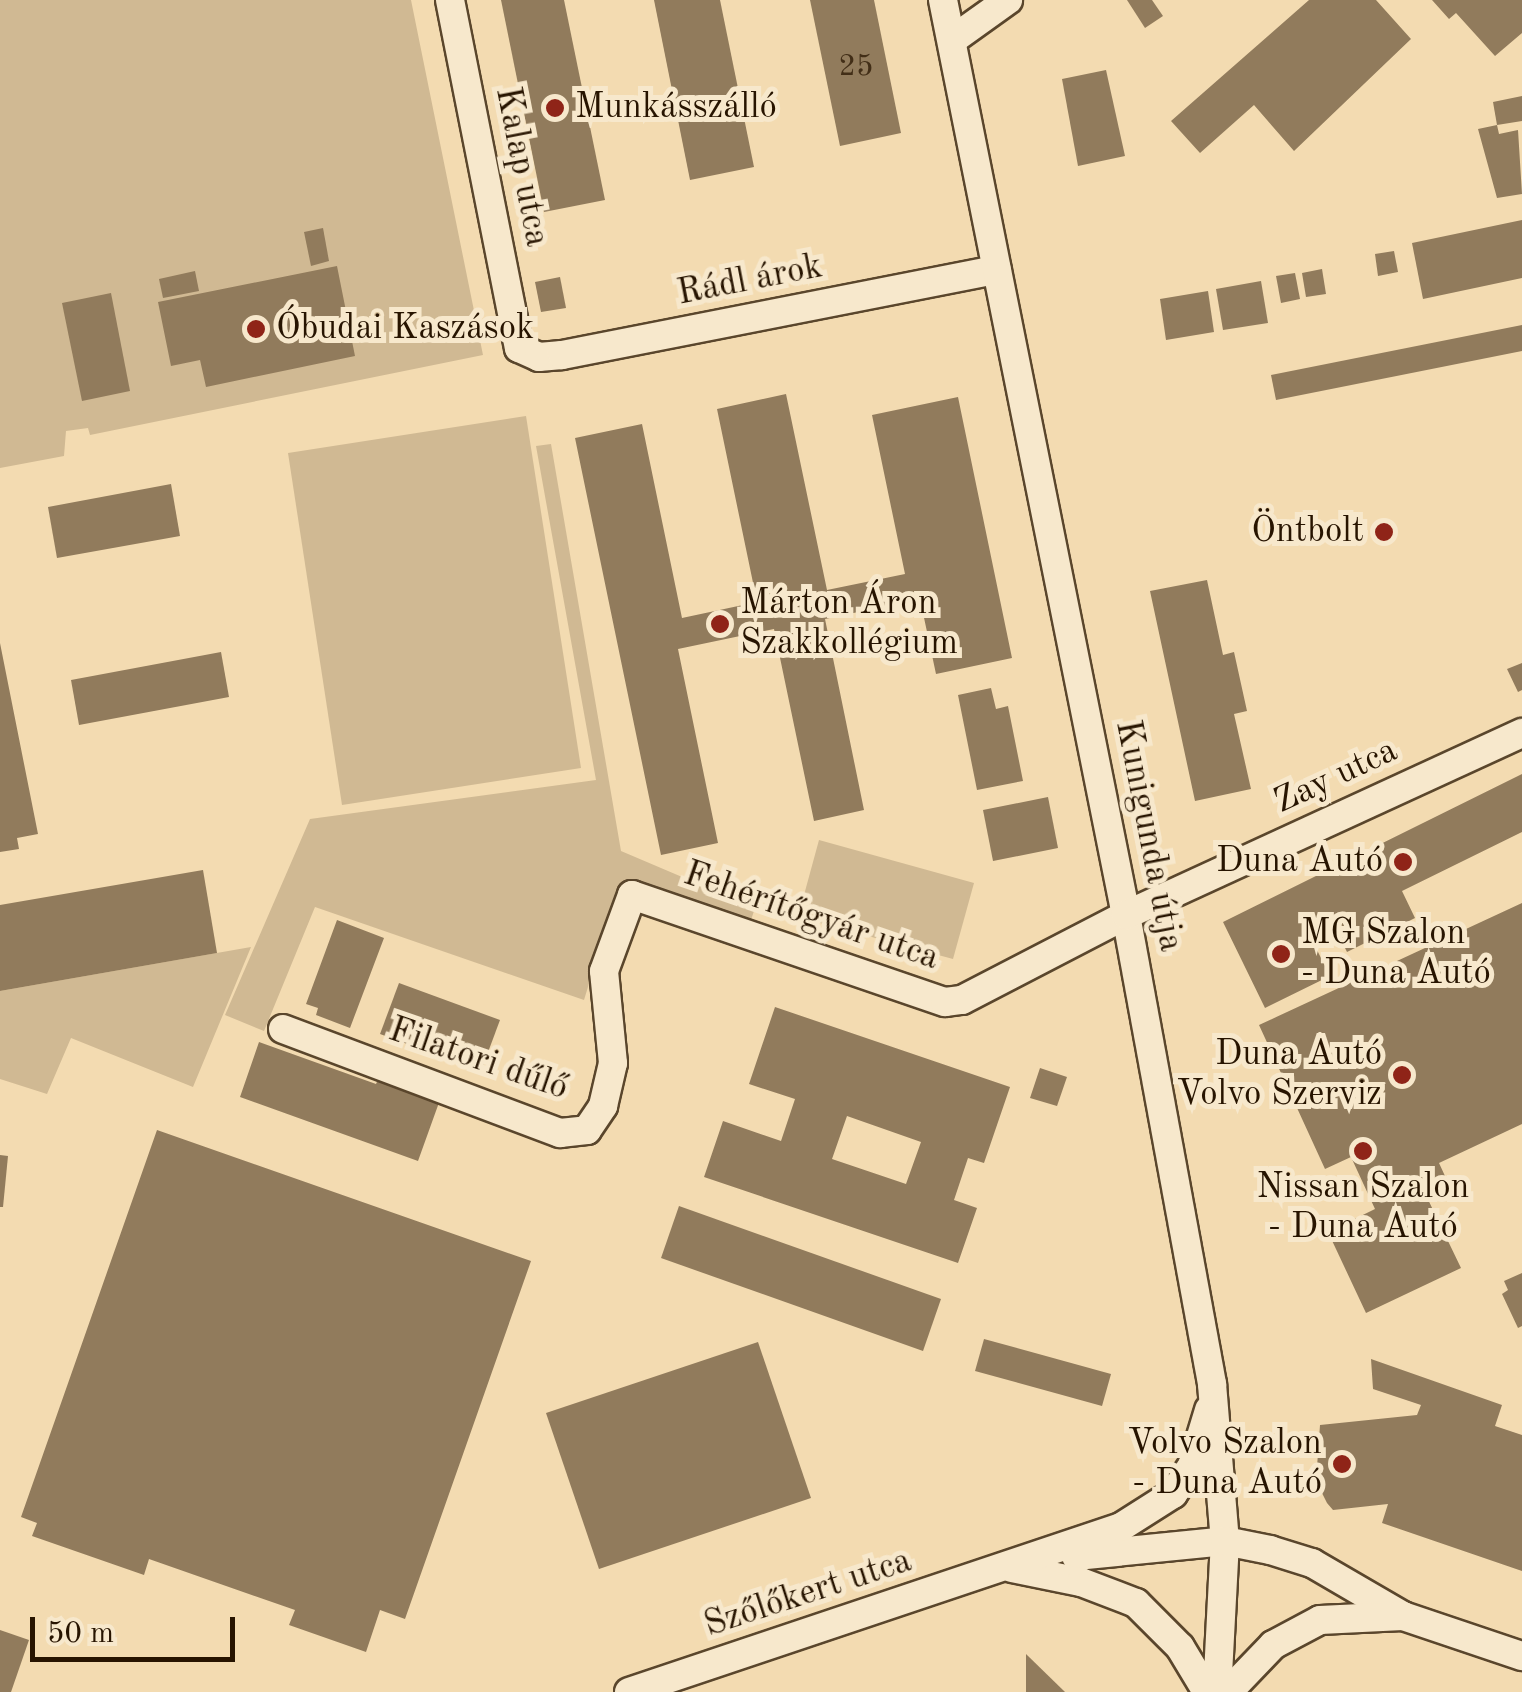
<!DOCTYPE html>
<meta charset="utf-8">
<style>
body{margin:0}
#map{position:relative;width:1522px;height:1692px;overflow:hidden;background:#f3dbb1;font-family:"Old Standard TT",serif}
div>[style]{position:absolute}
.green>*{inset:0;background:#d0b993}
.building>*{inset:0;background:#917b5c}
.roads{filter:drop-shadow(2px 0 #5a462c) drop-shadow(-2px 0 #5a462c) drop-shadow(0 2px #5a462c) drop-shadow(0 -2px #5a462c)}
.minor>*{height:28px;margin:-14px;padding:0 14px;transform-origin:14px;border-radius:14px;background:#f7e8cc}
.dots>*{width:28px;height:28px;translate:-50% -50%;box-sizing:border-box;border:5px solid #f7e8cc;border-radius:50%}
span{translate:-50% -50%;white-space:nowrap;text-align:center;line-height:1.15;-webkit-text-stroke:10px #f7e8cc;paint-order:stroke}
.number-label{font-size:30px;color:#422e17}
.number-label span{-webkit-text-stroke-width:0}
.poi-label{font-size:35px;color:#271400}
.left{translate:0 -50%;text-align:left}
.right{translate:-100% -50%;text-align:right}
.street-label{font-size:35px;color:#271400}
.scale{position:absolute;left:30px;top:1617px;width:205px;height:45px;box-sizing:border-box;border:5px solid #271400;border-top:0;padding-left:12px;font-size:30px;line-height:35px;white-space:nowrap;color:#271400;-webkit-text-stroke:8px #f7e8cc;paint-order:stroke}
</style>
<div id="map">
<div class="green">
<i style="clip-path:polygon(0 0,411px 0,483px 355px,90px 435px,88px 428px,66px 431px,64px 456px,0 468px)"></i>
<i style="clip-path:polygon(526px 416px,581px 768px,342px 805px,288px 453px)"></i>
<i style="clip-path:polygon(551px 444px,621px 851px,755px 908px,750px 923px,633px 884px,613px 905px,584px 1000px,315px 907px,264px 1031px,225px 1015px,310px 819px,596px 780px,536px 446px)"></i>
<i style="clip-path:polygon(819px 840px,974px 883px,953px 959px,798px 917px)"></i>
<i style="clip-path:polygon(251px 947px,193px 1087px,71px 1038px,47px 1094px,0 1079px,0 991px)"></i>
</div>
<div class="building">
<i style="clip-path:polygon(501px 0,564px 0,605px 200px,544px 212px)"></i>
<i style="clip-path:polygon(654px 0,720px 0,754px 167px,690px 180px)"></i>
<i style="clip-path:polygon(810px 0,874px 0,901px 133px,840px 146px)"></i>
<i style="clip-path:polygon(1127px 0,1152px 0,1163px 16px,1145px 28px)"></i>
<i style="clip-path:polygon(1309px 0,1376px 0,1411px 39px,1294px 151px,1254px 105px,1200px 153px,1171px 121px)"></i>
<i style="clip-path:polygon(1432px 0,1522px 0,1522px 33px,1495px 56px,1456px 13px,1449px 19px)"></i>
<i style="clip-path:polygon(1106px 70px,1125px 156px,1078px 166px,1062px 79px)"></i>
<i style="clip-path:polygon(1522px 96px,1522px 121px,1497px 125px,1493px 102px)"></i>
<i style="clip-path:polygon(1497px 125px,1499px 134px,1518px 130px,1522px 194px,1497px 198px,1478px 129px)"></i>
<i style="clip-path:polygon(1522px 220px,1522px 278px,1423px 299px,1412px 243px)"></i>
<i style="clip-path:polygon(323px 228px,329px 261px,311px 266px,304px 232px)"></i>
<i style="clip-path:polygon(1394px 251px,1398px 272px,1378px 276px,1375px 254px)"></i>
<i style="clip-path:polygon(337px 266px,355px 356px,206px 387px,200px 360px,171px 366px,158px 302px)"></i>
<i style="clip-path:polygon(1322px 269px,1326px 294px,1306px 297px,1302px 273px)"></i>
<i style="clip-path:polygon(195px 271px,199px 291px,163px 298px,159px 279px)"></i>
<i style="clip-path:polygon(1295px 273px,1300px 299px,1281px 303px,1276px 276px)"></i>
<i style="clip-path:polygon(560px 277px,566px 308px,541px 312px,535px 282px)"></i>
<i style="clip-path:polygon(1261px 281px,1268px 323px,1223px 330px,1216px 289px)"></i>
<i style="clip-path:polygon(1208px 291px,1214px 332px,1166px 340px,1160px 299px)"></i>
<i style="clip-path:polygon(111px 293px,130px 391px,82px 401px,62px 303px)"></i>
<i style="clip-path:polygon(1522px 325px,1522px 351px,1276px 400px,1271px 375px)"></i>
<i style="clip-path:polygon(786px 394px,827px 590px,905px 574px,872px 415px,958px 397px,1012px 658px,936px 674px,920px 599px,825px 619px,864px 810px,814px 821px,774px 629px,678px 649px,718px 843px,661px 855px,575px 438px,642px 424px,682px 618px,757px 602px,717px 409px)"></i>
<i style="clip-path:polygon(171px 484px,180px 536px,57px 558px,48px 507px)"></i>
<i style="clip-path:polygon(1207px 580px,1223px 655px,1234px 652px,1247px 711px,1234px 714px,1251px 789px,1195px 801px,1150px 591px)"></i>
<i style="clip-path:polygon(0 643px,38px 834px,17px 838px,19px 849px,0 852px)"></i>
<i style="clip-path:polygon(221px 652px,229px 697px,79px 725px,71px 680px)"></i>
<i style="clip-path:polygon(1522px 663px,1522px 690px,1518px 692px,1507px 669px)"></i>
<i style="clip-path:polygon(991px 688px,996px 709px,1008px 706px,1023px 781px,977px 790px,958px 695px)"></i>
<i style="clip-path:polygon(1522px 774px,1522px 832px,1402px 891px,1415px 918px,1347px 952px,1337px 932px,1314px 944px,1330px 976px,1265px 1008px,1223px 922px)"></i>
<i style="clip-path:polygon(1048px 797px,1058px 848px,993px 861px,983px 810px)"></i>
<i style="clip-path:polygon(203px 870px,217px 953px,0 991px,0 905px)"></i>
<i style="clip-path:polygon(1522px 903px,1522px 1124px,1439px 1163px,1445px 1176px,1422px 1187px,1461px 1268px,1366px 1313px,1328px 1232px,1375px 1209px,1351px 1157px,1325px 1169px,1259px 1025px)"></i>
<i style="clip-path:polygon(337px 920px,384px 938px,350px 1028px,316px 1015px,318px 1008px,306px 1004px)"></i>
<i style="clip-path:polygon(399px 983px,500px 1020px,481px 1071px,380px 1034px)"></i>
<i style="clip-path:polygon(evenodd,775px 1007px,1010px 1087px,984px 1163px,968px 1158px,954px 1200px,977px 1208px,958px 1263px,704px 1177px,723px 1121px,781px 1141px,795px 1099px,749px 1084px,775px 1007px,847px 1116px,921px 1142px,906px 1184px,832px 1159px,847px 1116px)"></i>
<i style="clip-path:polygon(259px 1042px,376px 1084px,380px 1075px,441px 1097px,418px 1161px,240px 1097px)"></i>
<i style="clip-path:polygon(1040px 1068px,1067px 1077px,1057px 1106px,1030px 1098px)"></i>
<i style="clip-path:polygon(157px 1130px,531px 1261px,405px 1619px,380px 1610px,366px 1652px,289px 1625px,295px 1610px,149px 1559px,144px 1575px,32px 1536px,37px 1523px,21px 1517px)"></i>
<i style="clip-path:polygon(0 1155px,8px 1156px,3px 1207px,0 1207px)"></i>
<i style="clip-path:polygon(679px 1206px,941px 1299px,923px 1351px,661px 1258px)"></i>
<i style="clip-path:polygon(1522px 1273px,1522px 1326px,1518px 1328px,1502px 1294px,1508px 1290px,1504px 1281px)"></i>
<i style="clip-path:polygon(984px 1339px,1111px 1374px,1102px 1406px,975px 1371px)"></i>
<i style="clip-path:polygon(758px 1342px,811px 1498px,599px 1569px,546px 1413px)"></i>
<i style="clip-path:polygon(1371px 1359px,1502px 1405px,1495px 1426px,1522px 1435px,1522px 1571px,1382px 1523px,1388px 1504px,1333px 1510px,1327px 1503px,1316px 1481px,1320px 1425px,1417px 1415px,1421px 1405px,1373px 1389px)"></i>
<i style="clip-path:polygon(0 1630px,29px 1640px,11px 1692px,0 1692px)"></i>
<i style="clip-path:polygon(1026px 1654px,1065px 1692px,1026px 1692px)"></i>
</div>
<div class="roads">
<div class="minor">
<i style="left:450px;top:0;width:355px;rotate:78.8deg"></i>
<i style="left:519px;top:348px;width:22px;rotate:24deg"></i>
<i style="left:539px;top:357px;width:23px;rotate:-5deg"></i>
<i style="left:562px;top:355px;width:443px;rotate:-11.1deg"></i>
<i style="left:943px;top:0;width:933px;rotate:78.69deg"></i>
<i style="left:1126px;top:915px;width:477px;rotate:79.6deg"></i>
<i style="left:1212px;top:1384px;width:158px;rotate:85.3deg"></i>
<i style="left:1225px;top:1541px;width:151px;rotate:93deg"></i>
<i style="left:952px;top:40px;width:69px;rotate:-35.5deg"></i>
<i style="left:283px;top:1029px;width:296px;rotate:20.6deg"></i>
<i style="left:560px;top:1133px;width:27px;rotate:-6deg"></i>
<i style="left:587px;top:1130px;width:29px;rotate:-56deg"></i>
<i style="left:603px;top:1106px;width:44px;rotate:-76.9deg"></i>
<i style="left:613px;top:1063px;width:92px;rotate:-95.6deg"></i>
<i style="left:604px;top:971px;width:81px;rotate:-69.8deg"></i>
<i style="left:632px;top:895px;width:331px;rotate:18.9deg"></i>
<i style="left:945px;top:1002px;width:17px;rotate:-7deg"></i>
<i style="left:962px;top:1000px;width:185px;rotate:-27.4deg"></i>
<i style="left:1126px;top:915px;width:436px;rotate:-24.7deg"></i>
<i style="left:1076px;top:1556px;width:150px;rotate:-5.7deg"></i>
<i style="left:1225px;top:1541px;width:46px;rotate:11.3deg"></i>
<i style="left:1270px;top:1550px;width:44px;rotate:17.2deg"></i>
<i style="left:1312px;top:1563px;width:105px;rotate:30.2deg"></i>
<i style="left:1403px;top:1616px;width:126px;rotate:18.6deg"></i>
<i style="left:1012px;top:1568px;width:70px;rotate:11.5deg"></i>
<i style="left:1081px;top:1582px;width:59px;rotate:20.9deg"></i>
<i style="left:1136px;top:1603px;width:62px;rotate:45deg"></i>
<i style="left:1180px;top:1647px;width:52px;rotate:59deg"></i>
<i style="left:629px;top:1692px;width:519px;rotate:-18.54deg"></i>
<i style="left:1121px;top:1527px;width:62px;rotate:-32.4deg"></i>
<i style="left:1173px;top:1494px;width:34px;rotate:-56deg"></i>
<i style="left:1192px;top:1466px;width:59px;rotate:-73.1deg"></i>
<i style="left:1228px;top:1692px;width:65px;rotate:-46.2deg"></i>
<i style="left:1273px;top:1645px;width:53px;rotate:-28deg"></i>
<i style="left:1320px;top:1620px;width:83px;rotate:-2.8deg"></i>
</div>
</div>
<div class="dots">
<i style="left:555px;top:108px;background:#8f2418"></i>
<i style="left:256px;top:329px;background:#8f2418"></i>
<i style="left:1384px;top:532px;background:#8f2418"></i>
<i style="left:720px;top:624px;background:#8f2418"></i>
<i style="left:1403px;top:862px;background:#8f2418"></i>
<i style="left:1281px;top:954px;background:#8f2418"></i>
<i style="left:1402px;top:1075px;background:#8f2418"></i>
<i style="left:1363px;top:1151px;background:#8f2418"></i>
<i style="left:1342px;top:1464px;background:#8f2418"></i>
</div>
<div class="number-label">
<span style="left:856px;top:67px">25</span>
</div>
<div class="poi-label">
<span class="left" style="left:575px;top:108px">Munkásszálló</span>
<span class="left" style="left:276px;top:329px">Óbudai Kaszások</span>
<span class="right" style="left:1364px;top:532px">Öntbolt</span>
<span class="left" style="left:740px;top:624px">Márton Áron<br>Szakkollégium</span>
<span class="right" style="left:1383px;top:862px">Duna Autó</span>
<span class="left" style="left:1301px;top:954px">MG Szalon<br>- Duna Autó</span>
<span class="right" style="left:1382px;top:1075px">Duna Autó<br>Volvo Szerviz</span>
<span style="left:1363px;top:1208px">Nissan Szalon<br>- Duna Autó</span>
<span class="right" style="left:1322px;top:1464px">Volvo Szalon<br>- Duna Autó</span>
</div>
<div class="street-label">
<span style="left:521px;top:167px;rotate:79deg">Kalap utca</span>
<span style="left:750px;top:281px;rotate:-11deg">Rádl árok</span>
<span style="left:1336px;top:777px;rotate:-25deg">Zay utca</span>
<span style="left:1148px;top:836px;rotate:79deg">Kunigunda útja</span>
<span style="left:811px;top:917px;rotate:19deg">Fehérítőgyár utca</span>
<span style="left:478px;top:1060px;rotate:19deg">Filatori dűlő</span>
<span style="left:808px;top:1594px;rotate:-18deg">Szőlőkert utca</span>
</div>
<div class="scale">50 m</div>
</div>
